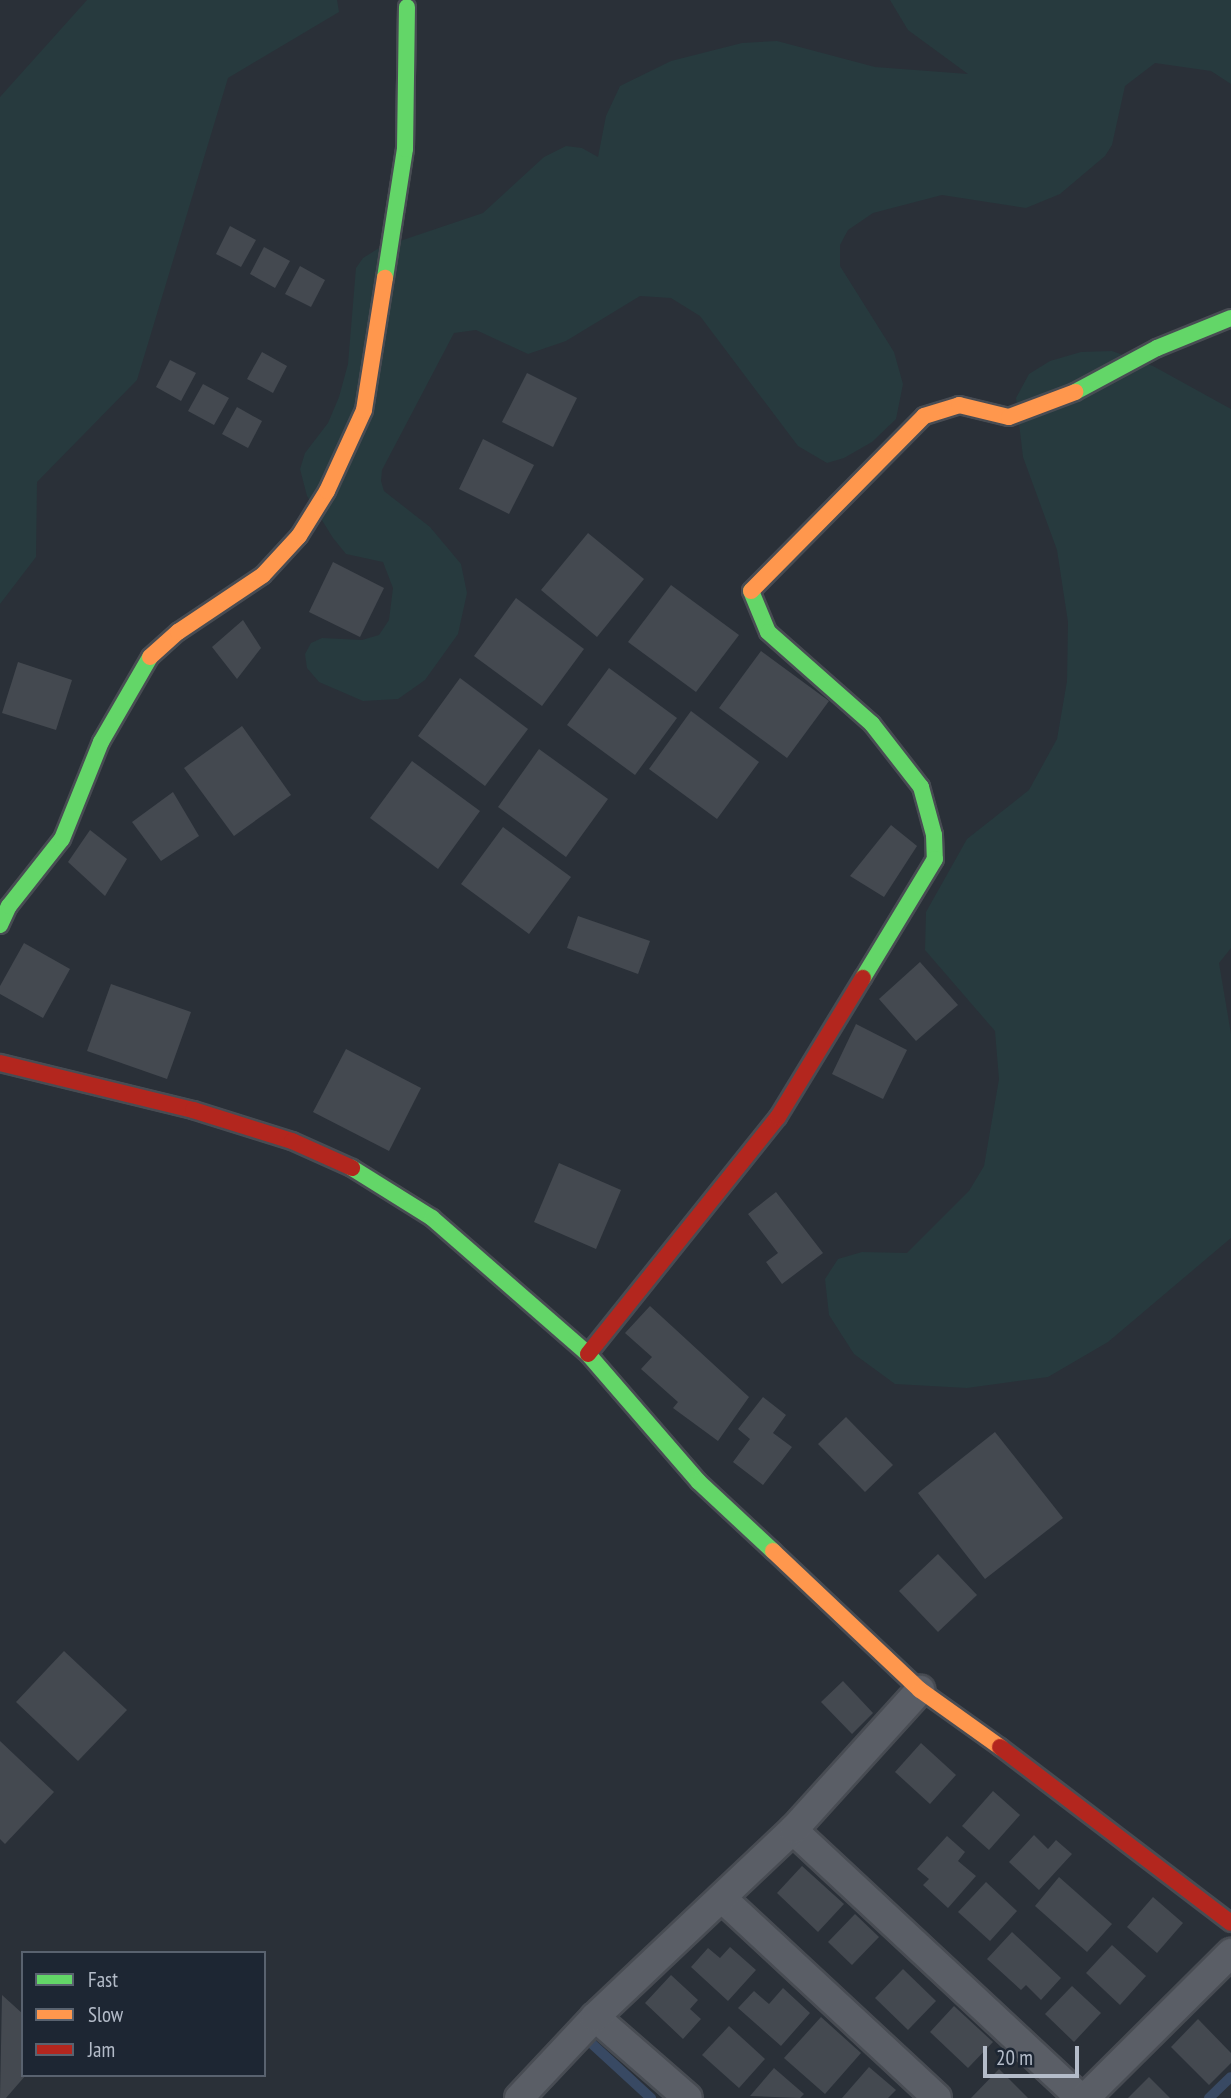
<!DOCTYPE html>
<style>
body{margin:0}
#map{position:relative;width:1231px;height:2098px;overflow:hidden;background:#2a3038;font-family:"PT Sans Narrow",sans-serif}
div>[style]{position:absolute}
.green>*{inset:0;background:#273a3e}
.stream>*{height:10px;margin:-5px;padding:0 5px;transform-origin:5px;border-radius:5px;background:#384963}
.building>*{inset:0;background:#444950}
.roads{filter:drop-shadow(2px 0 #484c53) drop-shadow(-2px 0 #484c53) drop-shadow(0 2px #484c53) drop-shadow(0 -2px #484c53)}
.street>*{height:28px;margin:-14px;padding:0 14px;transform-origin:14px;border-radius:14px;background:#5a5e66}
.fast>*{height:16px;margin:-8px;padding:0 8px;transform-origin:8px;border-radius:8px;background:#63d668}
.slow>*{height:16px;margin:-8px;padding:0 8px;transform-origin:8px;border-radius:8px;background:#ff974d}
.jam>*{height:16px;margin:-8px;padding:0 8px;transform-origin:8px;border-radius:8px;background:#b3261e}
span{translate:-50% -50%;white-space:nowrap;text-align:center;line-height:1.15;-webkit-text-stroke:5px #1d2633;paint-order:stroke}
.legend{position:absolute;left:21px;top:1951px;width:245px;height:126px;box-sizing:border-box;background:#1d2633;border:2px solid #59626f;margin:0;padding:9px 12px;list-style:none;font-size:21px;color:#b4bcc9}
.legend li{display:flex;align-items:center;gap:14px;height:35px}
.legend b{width:35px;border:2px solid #59626f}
.scale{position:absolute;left:983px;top:2046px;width:96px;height:32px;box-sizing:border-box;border:4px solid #b4bcc9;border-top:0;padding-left:9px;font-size:21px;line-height:24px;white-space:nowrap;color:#b4bcc9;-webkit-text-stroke:5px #1d2633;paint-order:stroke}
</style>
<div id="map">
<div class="green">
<i style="clip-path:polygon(87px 0,337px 0,339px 12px,228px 78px,137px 380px,37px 482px,36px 557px,0 604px,0 97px)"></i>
<i style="clip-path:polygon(890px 0,1231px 0,1231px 84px,1211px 71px,1155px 63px,1125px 86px,1112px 145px,1105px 156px,1060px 194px,1026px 208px,942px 195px,873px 213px,848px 230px,840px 245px,840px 266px,894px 352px,903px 384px,896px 419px,872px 442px,844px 458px,827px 463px,798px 446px,700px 316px,671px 298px,640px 296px,566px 341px,528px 354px,476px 330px,454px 333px,382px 470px,381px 481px,384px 491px,430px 527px,461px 564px,467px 593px,458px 634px,425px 680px,398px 699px,363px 701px,319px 682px,307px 668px,305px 654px,311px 643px,322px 638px,362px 640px,379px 635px,389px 620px,393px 588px,383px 562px,346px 554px,333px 538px,307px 496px,300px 469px,305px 453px,328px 423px,339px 397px,348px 364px,356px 268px,363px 258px,379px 248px,483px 213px,544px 157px,566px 146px,582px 148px,598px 157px,606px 116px,620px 86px,671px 61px,742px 43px,777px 41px,875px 67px,968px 74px,908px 30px)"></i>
<i style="clip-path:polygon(1112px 351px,1153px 366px,1231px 409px,1231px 948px,1219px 963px,1231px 1034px,1231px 1238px,1108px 1342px,1048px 1377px,967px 1388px,895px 1384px,854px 1354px,829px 1315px,825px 1279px,838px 1259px,862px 1252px,907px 1253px,969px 1191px,984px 1166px,999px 1079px,995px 1031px,925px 950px,926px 912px,967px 839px,1029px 790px,1057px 739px,1067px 681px,1068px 622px,1057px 550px,1023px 457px,1016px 398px,1029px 374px,1050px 361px,1081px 352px)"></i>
</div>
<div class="stream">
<i style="left:590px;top:2042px;width:83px;rotate:42.6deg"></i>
<i style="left:1209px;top:2098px;width:30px;rotate:-44deg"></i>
</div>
<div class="building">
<i style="clip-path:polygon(230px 226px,256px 240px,241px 267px,216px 254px)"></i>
<i style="clip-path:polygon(264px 247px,290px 261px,275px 288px,250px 274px)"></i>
<i style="clip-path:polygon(300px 266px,325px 280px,311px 307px,285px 294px)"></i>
<i style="clip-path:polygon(262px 352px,287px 366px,273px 393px,247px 379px)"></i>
<i style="clip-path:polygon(170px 360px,196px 373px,181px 401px,156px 387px)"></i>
<i style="clip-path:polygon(527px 373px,577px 398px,553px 447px,502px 422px)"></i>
<i style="clip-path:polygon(203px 384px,229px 398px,214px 425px,188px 411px)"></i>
<i style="clip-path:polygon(237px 407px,262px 421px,248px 448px,222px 434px)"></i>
<i style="clip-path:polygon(483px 439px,534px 465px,509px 514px,459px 489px)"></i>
<i style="clip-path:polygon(588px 533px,644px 579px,597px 637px,541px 590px)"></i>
<i style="clip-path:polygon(333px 562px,384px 588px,360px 637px,309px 612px)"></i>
<i style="clip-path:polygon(671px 585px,739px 635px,696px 692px,628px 642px)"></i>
<i style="clip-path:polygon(516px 598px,584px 649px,542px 706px,474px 656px)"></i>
<i style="clip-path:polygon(243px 620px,261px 648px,237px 679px,212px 647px)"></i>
<i style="clip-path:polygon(761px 651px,829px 701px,787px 758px,719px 708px)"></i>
<i style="clip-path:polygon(18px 662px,72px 680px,56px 730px,2px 713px)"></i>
<i style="clip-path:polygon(609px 668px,677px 718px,635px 775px,567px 725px)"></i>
<i style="clip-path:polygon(460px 678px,528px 729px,485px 786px,418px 736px)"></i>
<i style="clip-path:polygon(691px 711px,759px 762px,717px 819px,649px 769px)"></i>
<i style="clip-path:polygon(242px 726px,291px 795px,234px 836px,184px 768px)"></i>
<i style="clip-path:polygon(539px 749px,608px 799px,566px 857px,498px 807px)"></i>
<i style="clip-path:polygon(412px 761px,480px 811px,438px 869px,370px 818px)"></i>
<i style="clip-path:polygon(173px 792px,199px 836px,161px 861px,132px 822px)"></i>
<i style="clip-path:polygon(891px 825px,917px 846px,884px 897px,850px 876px)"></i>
<i style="clip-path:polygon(503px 827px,571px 877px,529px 934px,461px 884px)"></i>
<i style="clip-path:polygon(90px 830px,127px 859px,105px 896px,68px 862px)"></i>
<i style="clip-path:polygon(578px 916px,650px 941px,638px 974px,567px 948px)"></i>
<i style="clip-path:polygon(24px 943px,70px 969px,43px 1018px,0 994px,0 986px)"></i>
<i style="clip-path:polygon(920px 962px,958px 1005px,916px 1041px,879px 999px)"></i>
<i style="clip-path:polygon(111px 984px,191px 1012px,167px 1079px,87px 1051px)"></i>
<i style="clip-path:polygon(856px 1024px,907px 1050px,883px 1099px,832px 1074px)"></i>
<i style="clip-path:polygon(346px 1049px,421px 1088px,389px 1151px,313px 1112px)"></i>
<i style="clip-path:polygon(559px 1163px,621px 1190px,596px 1249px,534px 1222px)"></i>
<i style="clip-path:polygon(776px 1192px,823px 1253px,782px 1284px,766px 1262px,778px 1253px,748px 1214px)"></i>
<i style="clip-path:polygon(650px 1306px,749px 1397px,718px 1441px,673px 1408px,678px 1402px,641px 1369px,652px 1357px,625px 1333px)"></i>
<i style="clip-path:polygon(763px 1397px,786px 1415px,773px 1433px,792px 1447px,763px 1485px,733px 1462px,750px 1439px,738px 1429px)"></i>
<i style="clip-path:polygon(846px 1417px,893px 1465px,865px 1492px,818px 1444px)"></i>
<i style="clip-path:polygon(995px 1432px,1063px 1518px,985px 1579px,918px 1493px)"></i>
<i style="clip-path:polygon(938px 1554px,977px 1595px,938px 1632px,899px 1591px)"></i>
<i style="clip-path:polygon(64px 1651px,127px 1710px,78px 1761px,16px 1702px)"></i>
<i style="clip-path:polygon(843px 1681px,873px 1713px,852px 1734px,821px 1702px)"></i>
<i style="clip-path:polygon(0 1741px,54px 1792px,5px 1844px,0 1839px)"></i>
<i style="clip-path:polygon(921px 1743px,956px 1775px,930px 1804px,895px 1772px)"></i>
<i style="clip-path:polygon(993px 1791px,1020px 1815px,989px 1850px,962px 1826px)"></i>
<i style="clip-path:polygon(1034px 1835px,1048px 1849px,1056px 1840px,1072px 1854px,1039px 1890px,1009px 1862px)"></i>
<i style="clip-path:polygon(947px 1836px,965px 1852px,958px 1861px,976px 1876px,948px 1908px,923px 1885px,929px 1879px,917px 1869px)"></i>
<i style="clip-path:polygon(802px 1866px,844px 1904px,818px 1932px,777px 1893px)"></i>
<i style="clip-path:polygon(1059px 1877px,1112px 1924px,1087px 1952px,1035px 1906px)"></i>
<i style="clip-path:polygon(986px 1882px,1017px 1911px,990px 1941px,958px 1912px)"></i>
<i style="clip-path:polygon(1153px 1897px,1183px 1923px,1157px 1953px,1127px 1927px)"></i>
<i style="clip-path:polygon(855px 1914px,879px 1937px,852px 1965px,828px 1942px)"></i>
<i style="clip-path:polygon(1012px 1932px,1061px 1978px,1041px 2000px,1026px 1985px,1021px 1990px,987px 1959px)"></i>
<i style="clip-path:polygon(1112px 1945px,1146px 1976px,1120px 2005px,1086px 1973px)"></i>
<i style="clip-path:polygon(730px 1947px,756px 1970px,728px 2001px,691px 1967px,708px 1948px,720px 1958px)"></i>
<i style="clip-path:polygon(903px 1969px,936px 2001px,908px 2030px,875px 1998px)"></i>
<i style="clip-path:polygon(671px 1975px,698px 2000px,690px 2009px,701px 2019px,683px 2039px,645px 2003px)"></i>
<i style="clip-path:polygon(1072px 1986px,1101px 2013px,1074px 2042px,1045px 2014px)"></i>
<i style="clip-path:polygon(783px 1988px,810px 2013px,781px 2046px,738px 2008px,754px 1991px,769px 2004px)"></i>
<i style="clip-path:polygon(2px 1995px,23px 2014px,23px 2075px,26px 2075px,6px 2098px,0 2098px)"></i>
<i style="clip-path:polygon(954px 2006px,993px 2042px,968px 2068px,930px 2032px)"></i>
<i style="clip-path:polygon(821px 2017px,861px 2053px,825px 2094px,784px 2058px)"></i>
<i style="clip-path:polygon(1198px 2019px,1231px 2053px,1231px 2063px,1209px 2085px,1171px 2047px)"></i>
<i style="clip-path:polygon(729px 2026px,765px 2059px,739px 2088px,702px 2055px)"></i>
<i style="clip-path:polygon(869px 2067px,896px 2090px,888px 2098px,842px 2098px)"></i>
<i style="clip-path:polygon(774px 2068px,804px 2094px,800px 2098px,750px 2096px)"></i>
<i style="clip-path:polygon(999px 2069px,1028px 2098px,971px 2098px)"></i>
<i style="clip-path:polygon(1149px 2077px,1170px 2098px,1128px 2098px)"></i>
</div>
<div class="roads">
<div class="street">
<i style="left:793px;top:1830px;width:393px;rotate:43deg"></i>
<i style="left:723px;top:1899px;width:292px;rotate:42.9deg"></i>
<i style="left:595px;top:2017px;width:123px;rotate:41.1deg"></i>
<i style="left:519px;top:2098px;width:111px;rotate:-46.8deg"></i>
<i style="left:595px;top:2017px;width:274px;rotate:-43.4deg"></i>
<i style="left:794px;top:1829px;width:188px;rotate:-47.8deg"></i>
<i style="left:1085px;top:2098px;width:206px;rotate:-44.8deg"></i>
</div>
<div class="fast">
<i style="left:385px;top:278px;width:131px;rotate:-81.2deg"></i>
<i style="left:405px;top:149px;width:142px;rotate:-89.2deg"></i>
<i style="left:1075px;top:392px;width:93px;rotate:-28.2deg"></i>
<i style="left:1157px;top:348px;width:80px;rotate:-22.1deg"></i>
<i style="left:751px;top:591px;width:44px;rotate:67.5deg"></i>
<i style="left:768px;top:632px;width:139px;rotate:41.5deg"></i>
<i style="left:872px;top:724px;width:80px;rotate:52.1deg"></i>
<i style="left:921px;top:787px;width:50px;rotate:74.8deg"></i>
<i style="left:934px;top:835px;width:24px;rotate:88deg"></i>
<i style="left:935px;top:859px;width:139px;rotate:121.2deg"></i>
<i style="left:0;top:925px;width:21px;rotate:-65deg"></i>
<i style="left:9px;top:906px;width:85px;rotate:-51.7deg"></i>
<i style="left:62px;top:839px;width:105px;rotate:-68.1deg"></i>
<i style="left:101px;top:742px;width:98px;rotate:-60deg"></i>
<i style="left:352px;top:1168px;width:94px;rotate:32deg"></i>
<i style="left:432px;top:1218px;width:207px;rotate:41.1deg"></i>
<i style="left:588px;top:1354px;width:169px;rotate:49.1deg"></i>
<i style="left:699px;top:1482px;width:101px;rotate:43deg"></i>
</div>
<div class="slow">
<i style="left:751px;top:591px;width:246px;rotate:-45.3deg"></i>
<i style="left:924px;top:416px;width:37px;rotate:-17deg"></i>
<i style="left:959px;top:405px;width:51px;rotate:13.5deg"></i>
<i style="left:1009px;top:417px;width:71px;rotate:-20.7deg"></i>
<i style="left:150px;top:657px;width:38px;rotate:-42deg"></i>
<i style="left:178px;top:632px;width:102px;rotate:-33.8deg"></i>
<i style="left:263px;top:575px;width:53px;rotate:-47.3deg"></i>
<i style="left:299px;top:536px;width:53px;rotate:-58.1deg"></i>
<i style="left:327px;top:491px;width:89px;rotate:-65.4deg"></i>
<i style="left:364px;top:410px;width:134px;rotate:-81deg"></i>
<i style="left:773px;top:1551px;width:202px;rotate:43.4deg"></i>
<i style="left:920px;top:1690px;width:98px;rotate:35.5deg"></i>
</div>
<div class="jam">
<i style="left:0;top:1063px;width:199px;rotate:13.7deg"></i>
<i style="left:193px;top:1110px;width:104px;rotate:17.4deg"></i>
<i style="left:292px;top:1141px;width:66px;rotate:24.2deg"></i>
<i style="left:588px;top:1354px;width:304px;rotate:-51.3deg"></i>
<i style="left:778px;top:1117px;width:163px;rotate:-58.6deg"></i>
<i style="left:1000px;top:1747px;width:290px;rotate:37.3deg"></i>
</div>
</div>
<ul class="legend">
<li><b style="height:9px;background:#63d668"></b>Fast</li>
<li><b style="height:9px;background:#ff974d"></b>Slow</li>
<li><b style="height:9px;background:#b3261e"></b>Jam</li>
</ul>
<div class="scale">20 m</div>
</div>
